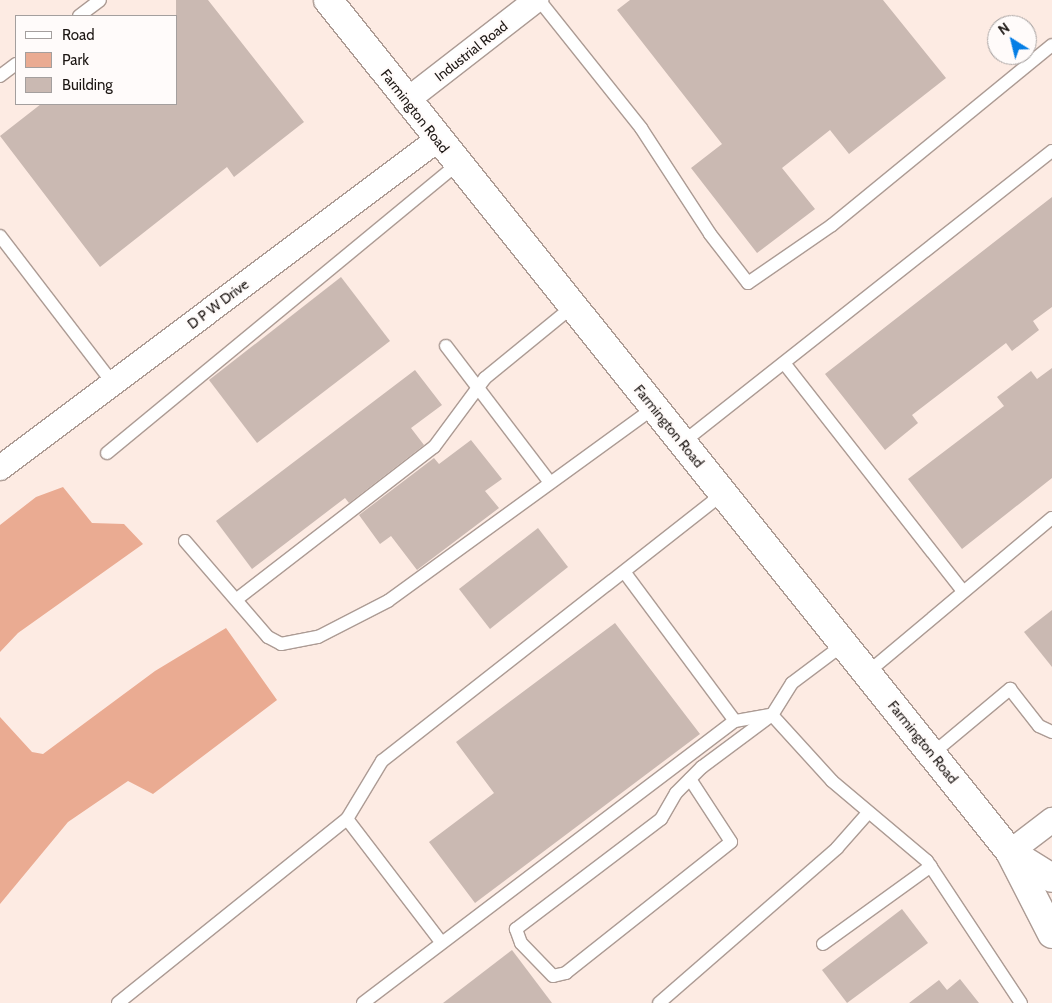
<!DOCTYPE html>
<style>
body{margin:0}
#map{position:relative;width:1052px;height:1003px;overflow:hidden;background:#fdebe3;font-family:Cabin,sans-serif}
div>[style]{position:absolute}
.green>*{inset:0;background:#eaab92}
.building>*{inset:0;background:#cab9b2}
.roads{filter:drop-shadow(1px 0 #ac9b94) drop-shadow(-1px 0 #ac9b94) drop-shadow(0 1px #ac9b94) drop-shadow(0 -1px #ac9b94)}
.service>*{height:12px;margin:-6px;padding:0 6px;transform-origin:6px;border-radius:6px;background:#fff}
.minor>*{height:24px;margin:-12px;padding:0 12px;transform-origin:12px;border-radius:12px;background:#fff}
.secondary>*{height:28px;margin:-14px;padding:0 14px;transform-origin:14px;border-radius:14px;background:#fff}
span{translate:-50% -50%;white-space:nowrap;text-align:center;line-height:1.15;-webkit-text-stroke:4.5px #fffbfa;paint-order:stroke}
.street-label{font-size:14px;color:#1c1613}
.legend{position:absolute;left:15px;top:15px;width:162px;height:90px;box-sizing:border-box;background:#fffbfa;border:1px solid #a49f9e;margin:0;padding:6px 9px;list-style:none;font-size:15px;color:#1c1613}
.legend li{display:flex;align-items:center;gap:10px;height:25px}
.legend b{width:25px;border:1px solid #a49f9e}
.north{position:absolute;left:987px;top:15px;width:50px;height:50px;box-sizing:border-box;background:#fffbfa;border:1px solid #a49f9e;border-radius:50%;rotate:324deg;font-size:14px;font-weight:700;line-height:20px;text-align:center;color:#1c1613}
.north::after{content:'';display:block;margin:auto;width:18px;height:22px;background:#057ee5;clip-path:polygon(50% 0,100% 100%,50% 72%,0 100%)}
</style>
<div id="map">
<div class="green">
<i style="clip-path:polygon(63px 487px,92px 523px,124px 524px,143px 544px,18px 633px,0 652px,0 525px,36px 497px)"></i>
<i style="clip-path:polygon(226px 628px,277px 700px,153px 794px,128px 781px,68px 822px,0 904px,0 717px,32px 752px,43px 754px,155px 671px)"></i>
</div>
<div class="building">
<i style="clip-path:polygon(176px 0,208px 0,304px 122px,234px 177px,227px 167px,100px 267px,0 136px,41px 104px,176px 104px)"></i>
<i style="clip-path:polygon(630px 0,883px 0,946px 78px,849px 154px,830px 130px,782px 168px,815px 209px,757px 253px,691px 168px,722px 144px,617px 10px)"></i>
<i style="clip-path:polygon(1052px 197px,1052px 307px,1033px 321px,1039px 330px,1012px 351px,1006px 343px,912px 415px,918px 423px,885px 450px,825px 374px)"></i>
<i style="clip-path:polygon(341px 277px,390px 341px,257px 443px,209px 380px)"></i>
<i style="clip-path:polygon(1052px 368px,1052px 478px,962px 549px,908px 479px,1004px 406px,997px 397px,1031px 371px,1037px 379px)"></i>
<i style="clip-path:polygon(415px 370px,442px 405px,411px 428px,424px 445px,349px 503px,345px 498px,252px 569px,216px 521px)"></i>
<i style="clip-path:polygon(471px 440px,502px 479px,485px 491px,499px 508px,417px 570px,391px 536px,380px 544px,359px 515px,434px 458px,439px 464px)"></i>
<i style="clip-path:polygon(538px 528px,568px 567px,490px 629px,459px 589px)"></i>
<i style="clip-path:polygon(1052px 610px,1052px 667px,1024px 632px)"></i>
<i style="clip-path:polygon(615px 623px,700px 734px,475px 903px,429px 842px,494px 793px,456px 742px)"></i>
<i style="clip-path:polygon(902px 909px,928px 943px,847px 1003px,822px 970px)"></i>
<i style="clip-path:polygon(512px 950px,552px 1003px,443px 1003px)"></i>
<i style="clip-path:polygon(960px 979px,979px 1003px,909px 1003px,939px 980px,947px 990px)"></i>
</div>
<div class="roads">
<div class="service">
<i style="left:539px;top:0;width:164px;rotate:51.4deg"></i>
<i style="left:641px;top:128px;width:126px;rotate:56.9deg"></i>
<i style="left:710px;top:234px;width:62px;rotate:52.2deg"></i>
<i style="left:748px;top:283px;width:102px;rotate:-34.6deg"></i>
<i style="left:832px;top:225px;width:284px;rotate:-39.3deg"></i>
<i style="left:79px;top:16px;width:26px;rotate:-37deg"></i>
<i style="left:0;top:76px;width:20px;rotate:-37deg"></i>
<i style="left:0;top:236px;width:185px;rotate:52.5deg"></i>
<i style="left:446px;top:346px;width:170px;rotate:52.7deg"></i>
<i style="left:784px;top:363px;width:288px;rotate:51.9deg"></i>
<i style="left:682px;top:443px;width:471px;rotate:-38.3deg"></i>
<i style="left:107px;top:453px;width:454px;rotate:-39.5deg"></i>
<i style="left:185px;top:541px;width:127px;rotate:49.2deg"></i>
<i style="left:268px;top:637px;width:15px;rotate:28deg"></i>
<i style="left:281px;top:644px;width:38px;rotate:-11deg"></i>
<i style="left:318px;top:637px;width:79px;rotate:-27.2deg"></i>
<i style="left:388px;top:601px;width:329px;rotate:-36deg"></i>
<i style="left:625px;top:573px;width:184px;rotate:53.4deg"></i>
<i style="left:237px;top:599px;width:249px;rotate:-37.7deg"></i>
<i style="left:434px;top:447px;width:86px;rotate:-53.5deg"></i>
<i style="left:485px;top:378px;width:112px;rotate:-39.2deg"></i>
<i style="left:844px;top:644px;width:65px;rotate:143.1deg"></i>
<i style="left:792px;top:683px;width:38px;rotate:122deg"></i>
<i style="left:772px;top:715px;width:89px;rotate:47.7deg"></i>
<i style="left:832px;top:781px;width:124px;rotate:40.1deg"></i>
<i style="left:927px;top:861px;width:170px;rotate:56.5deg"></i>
<i style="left:867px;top:673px;width:241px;rotate:-40deg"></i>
<i style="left:932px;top:754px;width:102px;rotate:-39.8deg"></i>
<i style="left:1010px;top:689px;width:47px;rotate:51.9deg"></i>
<i style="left:1039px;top:726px;width:14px;rotate:25deg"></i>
<i style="left:690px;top:779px;width:75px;rotate:56.9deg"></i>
<i style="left:731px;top:842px;width:211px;rotate:141.6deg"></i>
<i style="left:566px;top:973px;width:13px;rotate:167deg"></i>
<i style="left:553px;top:976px;width:46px;rotate:-134.1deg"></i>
<i style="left:521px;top:943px;width:15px;rotate:-110deg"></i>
<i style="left:516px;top:929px;width:182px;rotate:-37.2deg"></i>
<i style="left:661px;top:819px;width:30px;rotate:-60deg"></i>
<i style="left:676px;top:793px;width:37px;rotate:-45deg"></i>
<i style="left:702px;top:767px;width:87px;rotate:-36.6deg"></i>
<i style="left:347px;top:819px;width:155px;rotate:52.6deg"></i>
<i style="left:823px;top:944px;width:133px;rotate:-35.8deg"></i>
<i style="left:118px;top:1003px;width:294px;rotate:-38.8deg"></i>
<i style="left:347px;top:819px;width:68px;rotate:-58.9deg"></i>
<i style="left:382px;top:761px;width:433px;rotate:-38.1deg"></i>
<i style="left:363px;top:1003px;width:467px;rotate:-37.2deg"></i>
<i style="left:735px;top:721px;width:35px;rotate:-10deg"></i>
<i style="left:659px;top:1003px;width:236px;rotate:-41deg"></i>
<i style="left:837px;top:848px;width:47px;rotate:-48.5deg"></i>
</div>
<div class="minor">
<i style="left:406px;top:101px;width:165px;rotate:-37.8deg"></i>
<i style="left:0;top:468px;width:546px;rotate:-36.89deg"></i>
<i style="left:1010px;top:852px;width:53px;rotate:-37.3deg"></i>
</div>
<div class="secondary">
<i style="left:328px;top:0;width:1091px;rotate:51.32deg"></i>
<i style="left:1010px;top:852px;width:92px;rotate:62.9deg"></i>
<i style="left:1010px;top:852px;width:49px;rotate:31.8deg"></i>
</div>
</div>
<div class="street-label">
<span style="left:471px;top:51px;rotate:-38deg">Industrial Road</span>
<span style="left:415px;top:111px;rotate:52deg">Farmington Road</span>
<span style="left:218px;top:304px;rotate:-37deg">D P W Drive</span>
<span style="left:669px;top:426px;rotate:51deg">Farmington Road</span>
<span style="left:923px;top:742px;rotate:51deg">Farmington Road</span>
</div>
<ul class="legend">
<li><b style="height:6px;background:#fff"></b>Road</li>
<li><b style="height:14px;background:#eaab92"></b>Park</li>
<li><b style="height:14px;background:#cab9b2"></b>Building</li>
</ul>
<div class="north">N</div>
</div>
